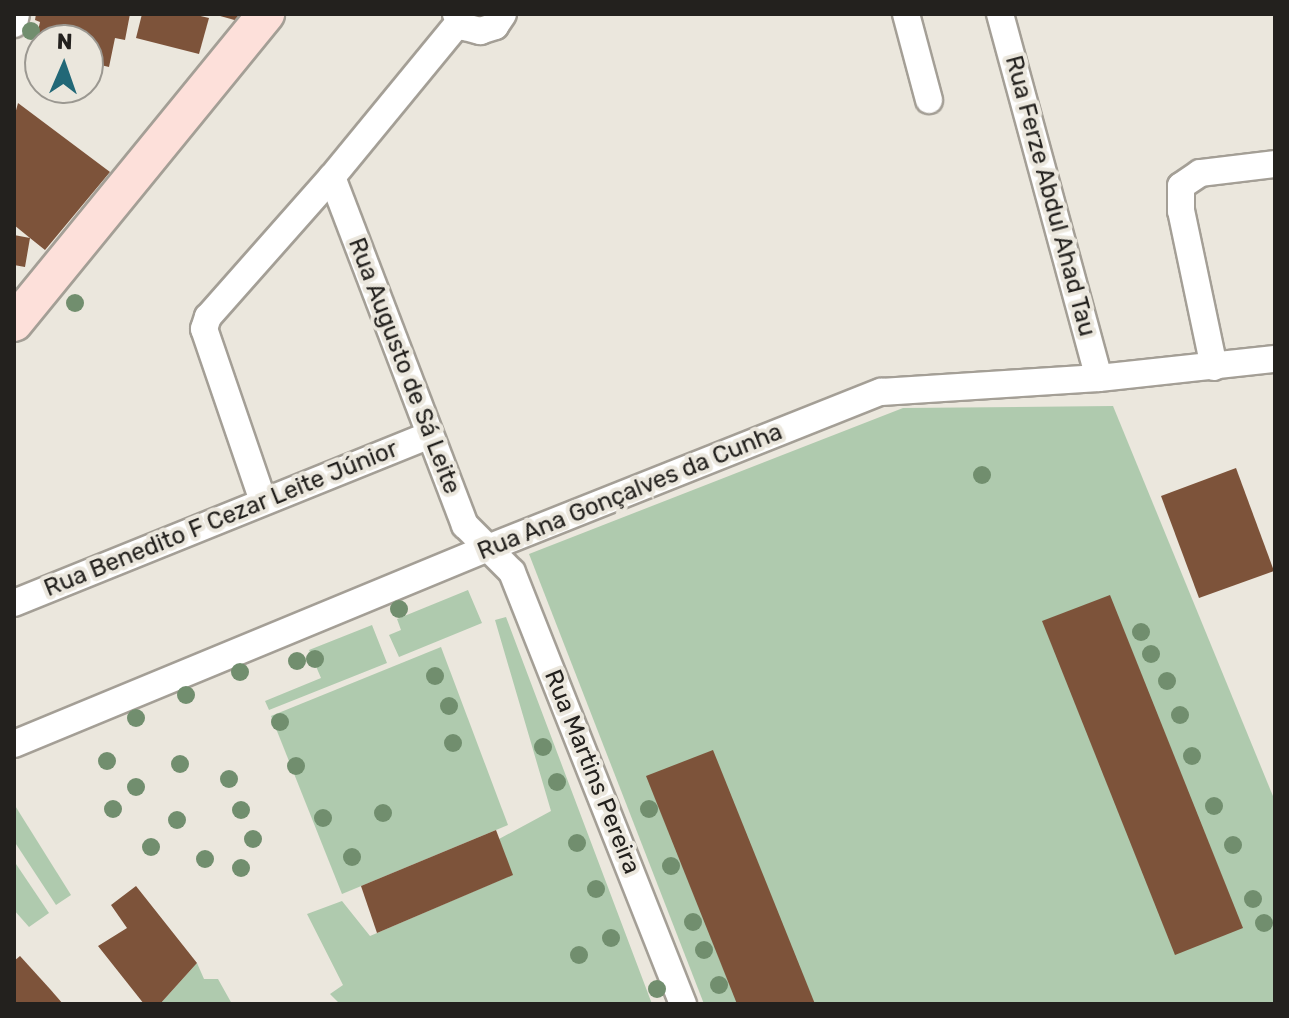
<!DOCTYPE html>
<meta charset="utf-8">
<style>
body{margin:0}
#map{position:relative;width:1289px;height:1018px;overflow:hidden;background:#ebe7dd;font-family:Rubik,sans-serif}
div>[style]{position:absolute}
.green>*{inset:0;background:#afcaae}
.building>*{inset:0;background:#7d533a}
.roads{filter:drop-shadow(2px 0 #a49f96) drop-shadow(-2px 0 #a49f96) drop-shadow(0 2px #a49f96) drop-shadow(0 -2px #a49f96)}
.minor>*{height:26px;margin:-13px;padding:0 13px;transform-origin:13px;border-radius:13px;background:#fff}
.secondary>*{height:36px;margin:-18px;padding:0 18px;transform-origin:18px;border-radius:18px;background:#fde0da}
.trees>*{width:18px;height:18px;margin:-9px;border-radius:50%;background:#718e6e}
span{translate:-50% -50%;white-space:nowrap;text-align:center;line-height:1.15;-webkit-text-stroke:8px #ebe7dd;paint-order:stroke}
.street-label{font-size:24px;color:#23211e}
.frame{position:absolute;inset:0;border:16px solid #23211e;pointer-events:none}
.north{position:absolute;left:24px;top:24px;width:80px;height:80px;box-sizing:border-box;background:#ebe7dd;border:2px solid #9b9891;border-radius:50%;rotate:2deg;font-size:22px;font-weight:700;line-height:32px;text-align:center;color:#23211e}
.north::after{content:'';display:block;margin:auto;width:28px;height:36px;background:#226877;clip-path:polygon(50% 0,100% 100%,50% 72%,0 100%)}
</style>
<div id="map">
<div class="green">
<i style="clip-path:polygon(1113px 406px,1275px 801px,1275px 1004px,704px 1004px,529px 554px,903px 408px)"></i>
<i style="clip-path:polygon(468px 590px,482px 623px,399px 657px,389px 635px,401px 630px,397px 619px)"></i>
<i style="clip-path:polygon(506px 617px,652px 1004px,340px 1004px,330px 994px,343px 985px,307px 914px,342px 901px,370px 936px,512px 875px,499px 839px,551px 811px,495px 620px)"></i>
<i style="clip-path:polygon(372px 625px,387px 663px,269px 710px,265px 701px,321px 678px,309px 650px)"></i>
<i style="clip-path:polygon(441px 647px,508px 825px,342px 894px,271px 716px)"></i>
<i style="clip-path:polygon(14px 804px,71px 895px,56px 905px,14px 841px)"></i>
<i style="clip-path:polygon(14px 861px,49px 913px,29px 927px,14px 910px)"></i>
<i style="clip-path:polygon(197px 963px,204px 979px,218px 979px,232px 1004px,160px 1004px)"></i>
</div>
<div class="building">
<i style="clip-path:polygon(36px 14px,130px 14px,125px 40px,115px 38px,109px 67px,88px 62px,88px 40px,40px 40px,40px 50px,34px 49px,40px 22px,35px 20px)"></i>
<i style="clip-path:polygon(142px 14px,192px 14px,209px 18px,199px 54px,136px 38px)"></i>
<i style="clip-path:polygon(213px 14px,240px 14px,238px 21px)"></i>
<i style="clip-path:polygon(18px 103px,110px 172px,45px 250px,30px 238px,25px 267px,14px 265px,14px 235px,30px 238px,14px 225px,14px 118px)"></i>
<i style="clip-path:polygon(1236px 468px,1274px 571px,1199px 598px,1161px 496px)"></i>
<i style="clip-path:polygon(1110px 595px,1243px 928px,1175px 955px,1042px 621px)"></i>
<i style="clip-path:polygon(713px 750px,815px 1004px,737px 1004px,646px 776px)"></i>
<i style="clip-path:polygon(496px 830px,513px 875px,377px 933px,361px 886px)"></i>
<i style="clip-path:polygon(136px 886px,197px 963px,160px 1004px,144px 1004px,98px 946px,127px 928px,111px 905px)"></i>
<i style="clip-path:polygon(20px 956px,50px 989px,63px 1004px,14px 1004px,14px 961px)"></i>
</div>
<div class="roads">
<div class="minor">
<i style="left:456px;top:14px;width:16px;rotate:55deg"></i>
<i style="left:465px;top:27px;width:16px;rotate:15deg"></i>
<i style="left:480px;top:31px;width:16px;rotate:-18deg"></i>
<i style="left:495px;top:26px;width:14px;rotate:-56deg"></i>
<i style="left:906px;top:14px;width:89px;rotate:75deg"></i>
<i style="left:1000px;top:14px;width:377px;rotate:74.8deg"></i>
<i style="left:14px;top:24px;width:10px;rotate:-79deg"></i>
<i style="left:332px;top:177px;width:373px;rotate:69.1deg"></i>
<i style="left:465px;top:525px;width:66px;rotate:45deg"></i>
<i style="left:512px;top:572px;width:465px;rotate:68.4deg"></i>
<i style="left:1214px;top:367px;width:159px;rotate:-101.9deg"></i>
<i style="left:1181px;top:211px;width:25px;rotate:-90deg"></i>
<i style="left:1181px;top:186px;width:23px;rotate:-34deg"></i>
<i style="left:1200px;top:173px;width:76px;rotate:-6.8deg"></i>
<i style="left:263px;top:501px;width:182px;rotate:-108.9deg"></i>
<i style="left:204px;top:329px;width:13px;rotate:-72deg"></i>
<i style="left:208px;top:317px;width:187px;rotate:-48.5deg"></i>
<i style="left:332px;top:177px;width:202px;rotate:-50.6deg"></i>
<i style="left:14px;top:603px;width:448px;rotate:-22deg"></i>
<i style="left:14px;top:744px;width:513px;rotate:-22.47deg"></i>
<i style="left:488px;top:548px;width:423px;rotate:-21.7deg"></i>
<i style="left:881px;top:392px;width:218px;rotate:-3.7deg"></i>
<i style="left:1099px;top:378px;width:177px;rotate:-6.2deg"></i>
</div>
<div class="secondary">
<i style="left:14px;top:323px;width:399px;rotate:-50.8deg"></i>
</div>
</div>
<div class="trees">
<i style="left:31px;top:31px"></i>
<i style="left:75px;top:303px"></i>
<i style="left:982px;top:475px"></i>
<i style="left:399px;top:609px"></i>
<i style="left:1141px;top:632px"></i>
<i style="left:1151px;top:654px"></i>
<i style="left:315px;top:659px"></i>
<i style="left:297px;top:661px"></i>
<i style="left:240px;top:672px"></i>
<i style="left:435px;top:676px"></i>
<i style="left:1167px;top:681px"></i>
<i style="left:186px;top:695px"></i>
<i style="left:449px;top:706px"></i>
<i style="left:1180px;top:715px"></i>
<i style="left:136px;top:718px"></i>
<i style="left:280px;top:722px"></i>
<i style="left:453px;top:743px"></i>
<i style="left:543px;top:747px"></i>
<i style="left:1192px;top:756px"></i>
<i style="left:107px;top:761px"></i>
<i style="left:180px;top:764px"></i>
<i style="left:296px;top:766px"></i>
<i style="left:229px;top:779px"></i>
<i style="left:557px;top:782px"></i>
<i style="left:136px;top:787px"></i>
<i style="left:1214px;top:806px"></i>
<i style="left:113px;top:809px"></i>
<i style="left:649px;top:809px"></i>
<i style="left:241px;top:810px"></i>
<i style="left:383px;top:813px"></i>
<i style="left:323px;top:818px"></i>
<i style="left:177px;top:820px"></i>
<i style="left:253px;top:839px"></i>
<i style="left:577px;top:843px"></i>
<i style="left:1233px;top:845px"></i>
<i style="left:151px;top:847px"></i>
<i style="left:352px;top:857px"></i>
<i style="left:205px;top:859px"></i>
<i style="left:671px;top:866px"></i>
<i style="left:241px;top:868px"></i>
<i style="left:596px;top:889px"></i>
<i style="left:1253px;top:899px"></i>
<i style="left:693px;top:922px"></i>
<i style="left:1264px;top:923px"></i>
<i style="left:611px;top:938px"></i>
<i style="left:704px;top:950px"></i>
<i style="left:579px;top:955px"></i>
<i style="left:719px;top:985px"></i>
<i style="left:657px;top:989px"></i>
</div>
<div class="street-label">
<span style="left:1050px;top:196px;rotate:75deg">Rua Ferze Abdul Ahad Tau</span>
<span style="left:404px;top:366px;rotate:69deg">Rua Augusto de Sá Leite</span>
<span style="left:630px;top:492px;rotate:-22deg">Rua Ana Gonçalves da Cunha</span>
<span style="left:221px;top:519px;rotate:-22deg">Rua Benedito F Cezar Leite Júnior</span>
<span style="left:592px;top:772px;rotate:68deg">Rua Martins Pereira</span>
</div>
<div class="frame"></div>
<div class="north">N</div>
</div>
